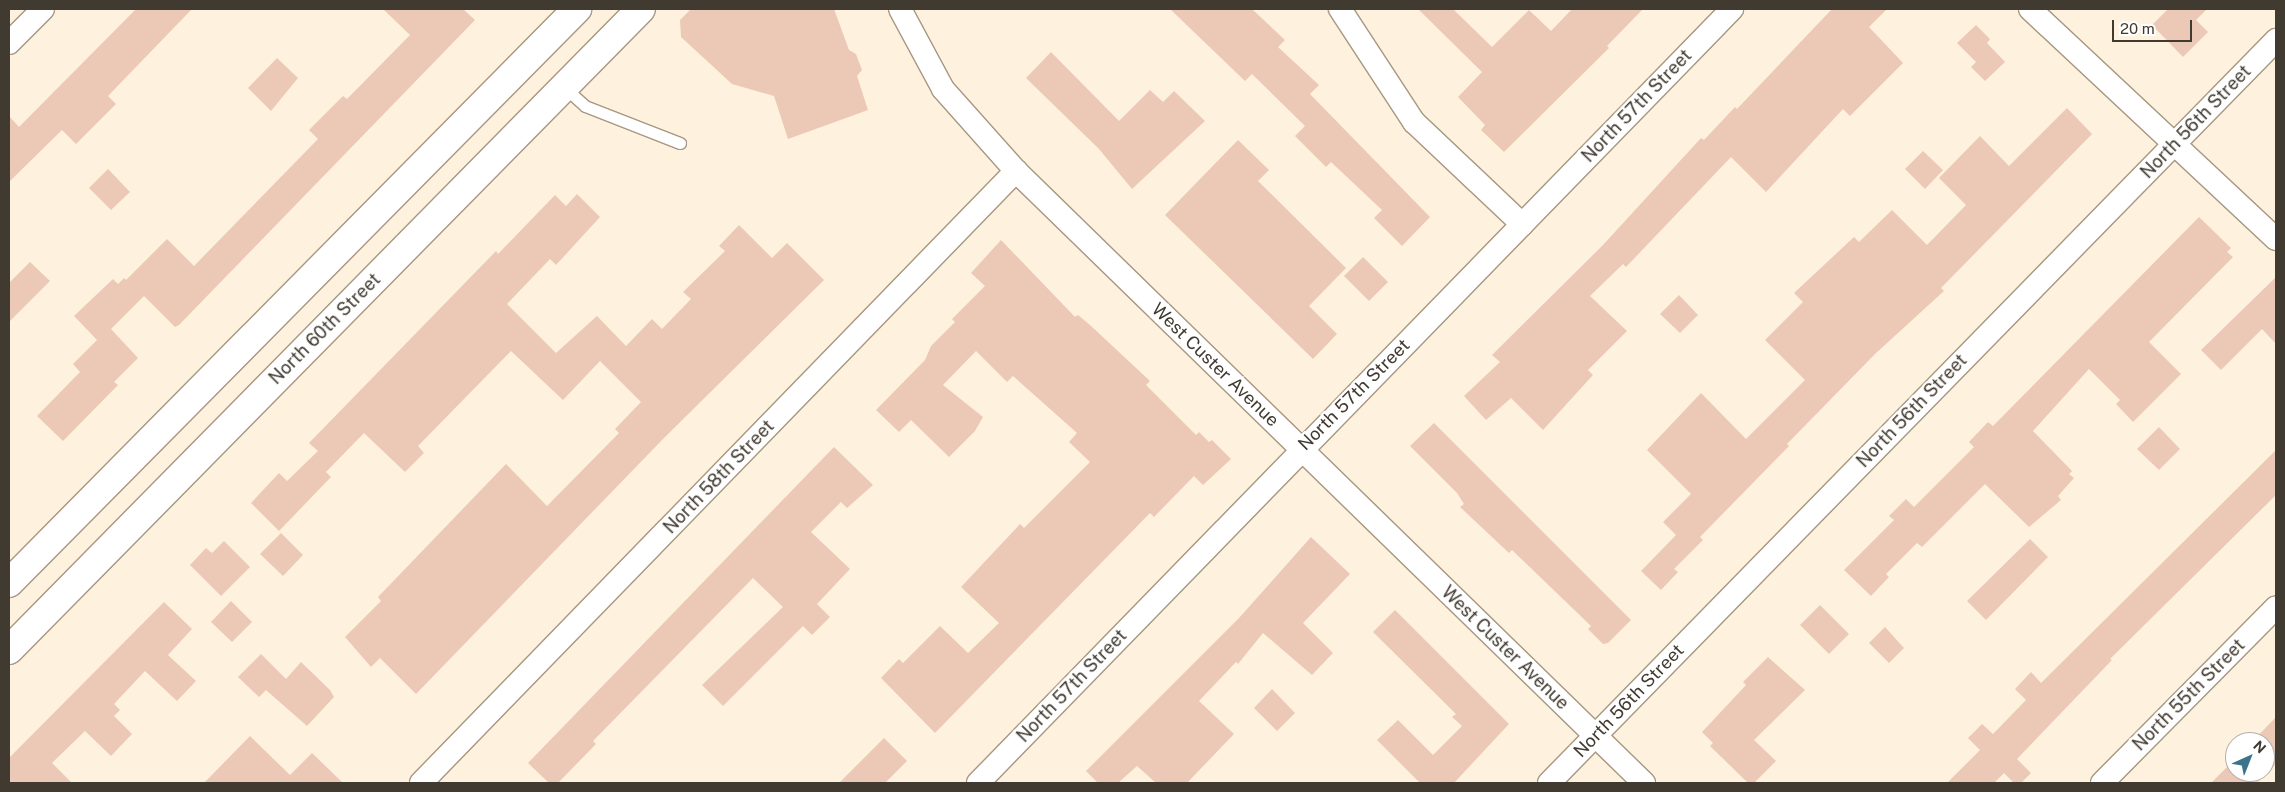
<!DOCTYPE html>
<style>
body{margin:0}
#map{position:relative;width:2285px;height:792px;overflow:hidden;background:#fef1de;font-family:"Public Sans",sans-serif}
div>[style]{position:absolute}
.building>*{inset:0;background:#ecc9b7}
.roads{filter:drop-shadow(1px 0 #a79882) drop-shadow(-1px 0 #a79882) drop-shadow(0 1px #a79882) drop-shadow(0 -1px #a79882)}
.service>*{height:11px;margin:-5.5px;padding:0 5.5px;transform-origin:5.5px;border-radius:5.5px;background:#fff}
.minor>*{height:22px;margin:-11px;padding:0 11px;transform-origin:11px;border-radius:11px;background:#fff}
.secondary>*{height:28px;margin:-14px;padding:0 14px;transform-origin:14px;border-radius:14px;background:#fff}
span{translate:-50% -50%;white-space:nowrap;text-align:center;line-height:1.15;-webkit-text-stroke:4.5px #fff;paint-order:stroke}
.street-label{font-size:18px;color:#403a30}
.frame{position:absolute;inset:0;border:10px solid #403a30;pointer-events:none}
.north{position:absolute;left:2225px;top:732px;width:50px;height:50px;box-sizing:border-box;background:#fff;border:1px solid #b3b0ac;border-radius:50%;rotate:44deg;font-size:14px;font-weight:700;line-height:20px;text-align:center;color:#403a30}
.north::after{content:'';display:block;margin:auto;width:18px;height:22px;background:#3b738d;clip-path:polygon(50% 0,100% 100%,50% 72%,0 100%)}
.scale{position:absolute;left:2112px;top:20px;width:80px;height:22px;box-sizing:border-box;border:2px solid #403a30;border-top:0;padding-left:6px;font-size:15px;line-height:18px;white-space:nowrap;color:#403a30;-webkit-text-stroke:4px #fff;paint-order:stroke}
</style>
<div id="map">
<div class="building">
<i style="clip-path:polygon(136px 9px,192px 9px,108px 96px,116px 104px,76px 144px,62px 130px,9px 182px,9px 116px,19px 127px)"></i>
<i style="clip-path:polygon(383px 9px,463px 9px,475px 20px,179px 325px,175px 327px,144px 296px,111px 329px,138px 358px,114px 382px,118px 385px,63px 441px,37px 416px,80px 372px,73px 364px,97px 340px,74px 316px,113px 279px,118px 284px,124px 278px,126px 280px,167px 239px,194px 266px,318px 139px,309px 130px,343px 96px,347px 99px,410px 35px)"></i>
<i style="clip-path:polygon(691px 9px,834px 9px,849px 50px,856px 54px,862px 70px,857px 76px,868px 110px,788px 139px,774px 96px,732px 84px,681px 37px,680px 20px)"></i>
<i style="clip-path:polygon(1170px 9px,1252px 9px,1285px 40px,1278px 47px,1319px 85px,1310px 94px,1430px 217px,1402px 246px,1374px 218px,1382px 210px,1331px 162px,1326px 167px,1295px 136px,1305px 126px,1252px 74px,1245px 81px)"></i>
<i style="clip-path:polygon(1418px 9px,1453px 9px,1492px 47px,1529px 10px,1551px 31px,1572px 9px,1643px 9px,1607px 46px,1609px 48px,1504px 152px,1481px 130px,1485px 125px,1458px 97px,1482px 72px)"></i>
<i style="clip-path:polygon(1832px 9px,1887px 9px,1869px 27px,1903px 63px,1850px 116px,1843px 109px,1766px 192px,1731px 157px,1626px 267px,1623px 264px,1590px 296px,1627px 331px,1588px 370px,1593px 375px,1543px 430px,1511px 398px,1486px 420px,1464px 396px,1500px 362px,1492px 355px,1603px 245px,1701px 138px,1704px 140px,1735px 107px,1737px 109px)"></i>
<i style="clip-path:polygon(2168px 9px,2207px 9px,2196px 20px,2208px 32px,2183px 57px,2152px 25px)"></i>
<i style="clip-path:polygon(1976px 25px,1990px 39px,1987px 43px,2005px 62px,1985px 81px,1971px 67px,1976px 62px,1957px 43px)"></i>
<i style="clip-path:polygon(1051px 52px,1119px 121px,1150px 90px,1163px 102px,1174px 91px,1205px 121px,1132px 189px,1099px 149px,1026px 78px)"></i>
<i style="clip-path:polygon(277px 58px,298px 78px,271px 111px,248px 88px)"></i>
<i style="clip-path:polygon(2067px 108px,2092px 134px,1941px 288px,1944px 291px,1875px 354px,1787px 444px,1789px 446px,1700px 537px,1703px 540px,1674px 569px,1678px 572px,1661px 590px,1641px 571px,1676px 535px,1663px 522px,1691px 494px,1647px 450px,1701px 393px,1746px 439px,1805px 380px,1765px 340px,1803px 302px,1794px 293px,1854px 237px,1859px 242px,1892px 210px,1927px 245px,1966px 205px,1939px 178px,1980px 136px,2009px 166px)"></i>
<i style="clip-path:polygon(1238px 140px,1269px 170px,1258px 181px,1346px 268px,1309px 306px,1337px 334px,1313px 359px,1165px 215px)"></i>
<i style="clip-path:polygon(1923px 151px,1943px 170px,1925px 189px,1905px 169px)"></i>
<i style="clip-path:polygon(108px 169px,130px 192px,111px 210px,89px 188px)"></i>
<i style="clip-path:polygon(577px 194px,600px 217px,556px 265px,550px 259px,507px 304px,556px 353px,597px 316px,626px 346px,652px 319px,662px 329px,691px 299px,683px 292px,725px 251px,719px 246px,739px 225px,772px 258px,787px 243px,824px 280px,664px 438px,416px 694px,380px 658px,371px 667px,345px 637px,381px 601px,378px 597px,506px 464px,547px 506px,619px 433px,615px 429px,641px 402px,600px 361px,563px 400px,511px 351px,418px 446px,424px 453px,405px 472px,364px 433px,326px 472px,331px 477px,279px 531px,251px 503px,279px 473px,287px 481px,318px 451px,309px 443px,496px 251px,498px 254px,555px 195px,566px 206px)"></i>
<i style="clip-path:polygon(2199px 217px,2231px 248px,2227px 252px,2233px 257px,2149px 342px,2181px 374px,2133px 422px,2116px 404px,2120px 400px,2089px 369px,2033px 431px,2072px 471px,2069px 474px,2074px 478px,2058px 496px,2061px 500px,2029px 527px,1985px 484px,1922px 547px,1917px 543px,1886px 574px,1889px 577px,1871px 596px,1844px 570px,1894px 520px,1889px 516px,1906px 499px,1914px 507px,1974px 447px,1969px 442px,1988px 422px,1993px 426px)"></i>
<i style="clip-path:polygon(1001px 240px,1075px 317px,1078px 315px,1090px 325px,1150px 381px,1146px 385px,1196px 435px,1199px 432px,1209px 442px,1212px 440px,1231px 459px,1203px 485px,1194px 476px,1154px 517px,1150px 513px,935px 733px,881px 678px,899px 659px,903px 663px,940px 626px,968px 653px,999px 623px,961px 587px,1020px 524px,1024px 528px,1090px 462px,1069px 442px,1077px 433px,1013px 376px,1007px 382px,976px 351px,943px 385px,983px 417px,975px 431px,949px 457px,911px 420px,899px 432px,876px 410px,925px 360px,931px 346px,955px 322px,952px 319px,985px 286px,971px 273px)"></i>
<i style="clip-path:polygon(1363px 257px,1388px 282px,1369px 301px,1344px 276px)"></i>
<i style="clip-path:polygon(30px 262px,50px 281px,9px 322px,9px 283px)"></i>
<i style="clip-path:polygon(2276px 277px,2276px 344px,2262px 329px,2221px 370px,2201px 350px)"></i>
<i style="clip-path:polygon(1679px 295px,1698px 315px,1680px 333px,1660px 314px)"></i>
<i style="clip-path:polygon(1434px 423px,1631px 620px,1608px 643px,1603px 644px,1588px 629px,1591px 626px,1512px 550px,1509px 553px,1477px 523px,1460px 507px,1464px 504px,1457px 493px,1410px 446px)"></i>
<i style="clip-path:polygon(2159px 427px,2180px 449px,2159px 470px,2137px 449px)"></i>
<i style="clip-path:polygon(834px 447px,873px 485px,847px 508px,841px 502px,811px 532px,850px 569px,817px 604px,830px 617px,812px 635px,803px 626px,723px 706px,702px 685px,783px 607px,753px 578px,593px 741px,596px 744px,558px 783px,549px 783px,528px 763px)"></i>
<i style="clip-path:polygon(2276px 450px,2276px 495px,2110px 659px,2112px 660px,2017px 759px,2031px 773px,2021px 783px,2014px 783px,2004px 773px,1994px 783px,1947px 783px,1980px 750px,1968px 738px,1982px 724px,1993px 734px,2026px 700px,2015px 689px,2031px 672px,2041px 683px)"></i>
<i style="clip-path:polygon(281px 533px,303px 555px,283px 576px,260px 554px)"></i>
<i style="clip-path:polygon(1311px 537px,1350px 574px,1303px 623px,1333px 653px,1312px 675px,1263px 633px,1238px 664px,1236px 662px,1199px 701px,1234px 734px,1187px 783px,1156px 783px,1137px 766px,1118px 783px,1098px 783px,1086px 771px,1239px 618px)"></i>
<i style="clip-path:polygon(2030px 539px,2048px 557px,1986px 620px,1967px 601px)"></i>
<i style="clip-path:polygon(224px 541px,250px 567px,221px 596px,190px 565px,206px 548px,212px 553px)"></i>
<i style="clip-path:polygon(231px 601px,252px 622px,232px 642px,211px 622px)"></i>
<i style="clip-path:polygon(164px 602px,192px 629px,168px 655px,196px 681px,177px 701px,145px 671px,114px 704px,120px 710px,114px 716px,132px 734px,111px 756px,85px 731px,52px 763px,72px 783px,9px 783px,9px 758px)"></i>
<i style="clip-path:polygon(1820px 605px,1849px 634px,1829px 654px,1800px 625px)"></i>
<i style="clip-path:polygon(1395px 610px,1509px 724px,1454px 783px,1420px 783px,1377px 740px,1398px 720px,1433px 755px,1462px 726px,1452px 717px,1456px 714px,1373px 632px)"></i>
<i style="clip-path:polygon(1885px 627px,1904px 648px,1889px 663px,1869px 643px)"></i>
<i style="clip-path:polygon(261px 654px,286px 679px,301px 662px,330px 690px,334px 697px,307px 726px,266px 690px,259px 697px,238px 677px)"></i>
<i style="clip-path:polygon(1768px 657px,1805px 690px,1754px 740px,1776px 761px,1754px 783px,1748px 783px,1710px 746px,1713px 743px,1702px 732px,1746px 685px,1743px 682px)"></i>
<i style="clip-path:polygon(1272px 689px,1295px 713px,1277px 731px,1254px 708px)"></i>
<i style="clip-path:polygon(2276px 717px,2276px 764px,2257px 783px,2211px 783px,2235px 759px,2235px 772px,2265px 772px,2265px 742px,2252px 742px)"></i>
<i style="clip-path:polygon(250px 736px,290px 775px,312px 753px,343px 783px,204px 783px)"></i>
<i style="clip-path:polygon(884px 738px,907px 761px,885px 783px,839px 783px)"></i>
</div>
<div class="roads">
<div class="service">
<i style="left:564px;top:87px;width:28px;rotate:42deg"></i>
<i style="left:585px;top:106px;width:102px;rotate:21.3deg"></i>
</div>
<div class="minor">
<i style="left:900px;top:9px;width:91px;rotate:61.7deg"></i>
<i style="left:943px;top:89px;width:110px;rotate:48.3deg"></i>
<i style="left:1016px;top:171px;width:877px;rotate:44.26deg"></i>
<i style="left:1340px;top:9px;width:135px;rotate:56.8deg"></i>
<i style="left:1414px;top:122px;width:149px;rotate:43.4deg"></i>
<i style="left:2030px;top:9px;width:337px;rotate:43.1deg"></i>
<i style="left:9px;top:43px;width:48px;rotate:-45deg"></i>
<i style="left:421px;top:783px;width:854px;rotate:-45.81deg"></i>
<i style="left:978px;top:783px;width:1081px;rotate:-45.75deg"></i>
<i style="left:1549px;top:783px;width:1040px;rotate:-45.62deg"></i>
<i style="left:2102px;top:783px;width:247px;rotate:-45.3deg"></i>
</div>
<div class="secondary">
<i style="left:9px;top:583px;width:808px;rotate:-45.3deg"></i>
<i style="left:9px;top:650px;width:900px;rotate:-45.41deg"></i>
</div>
</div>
<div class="street-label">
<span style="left:1637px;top:106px;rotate:-46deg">North 57th Street</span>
<span style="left:2196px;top:122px;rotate:-46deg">North 56th Street</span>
<span style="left:325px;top:329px;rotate:-45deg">North 60th Street</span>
<span style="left:1215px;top:365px;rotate:44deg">West Custer Avenue</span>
<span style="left:1354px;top:395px;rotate:-45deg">North 57th Street</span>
<span style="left:1912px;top:411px;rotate:-46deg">North 56th Street</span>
<span style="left:719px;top:477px;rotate:-46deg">North 58th Street</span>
<span style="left:1505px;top:648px;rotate:44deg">West Custer Avenue</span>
<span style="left:1072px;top:686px;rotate:-46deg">North 57th Street</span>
<span style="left:2189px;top:695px;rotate:-45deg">North 55th Street</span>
<span style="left:1629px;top:701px;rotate:-46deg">North 56th Street</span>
</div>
<div class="frame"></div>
<div class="north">N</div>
<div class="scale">20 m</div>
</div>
